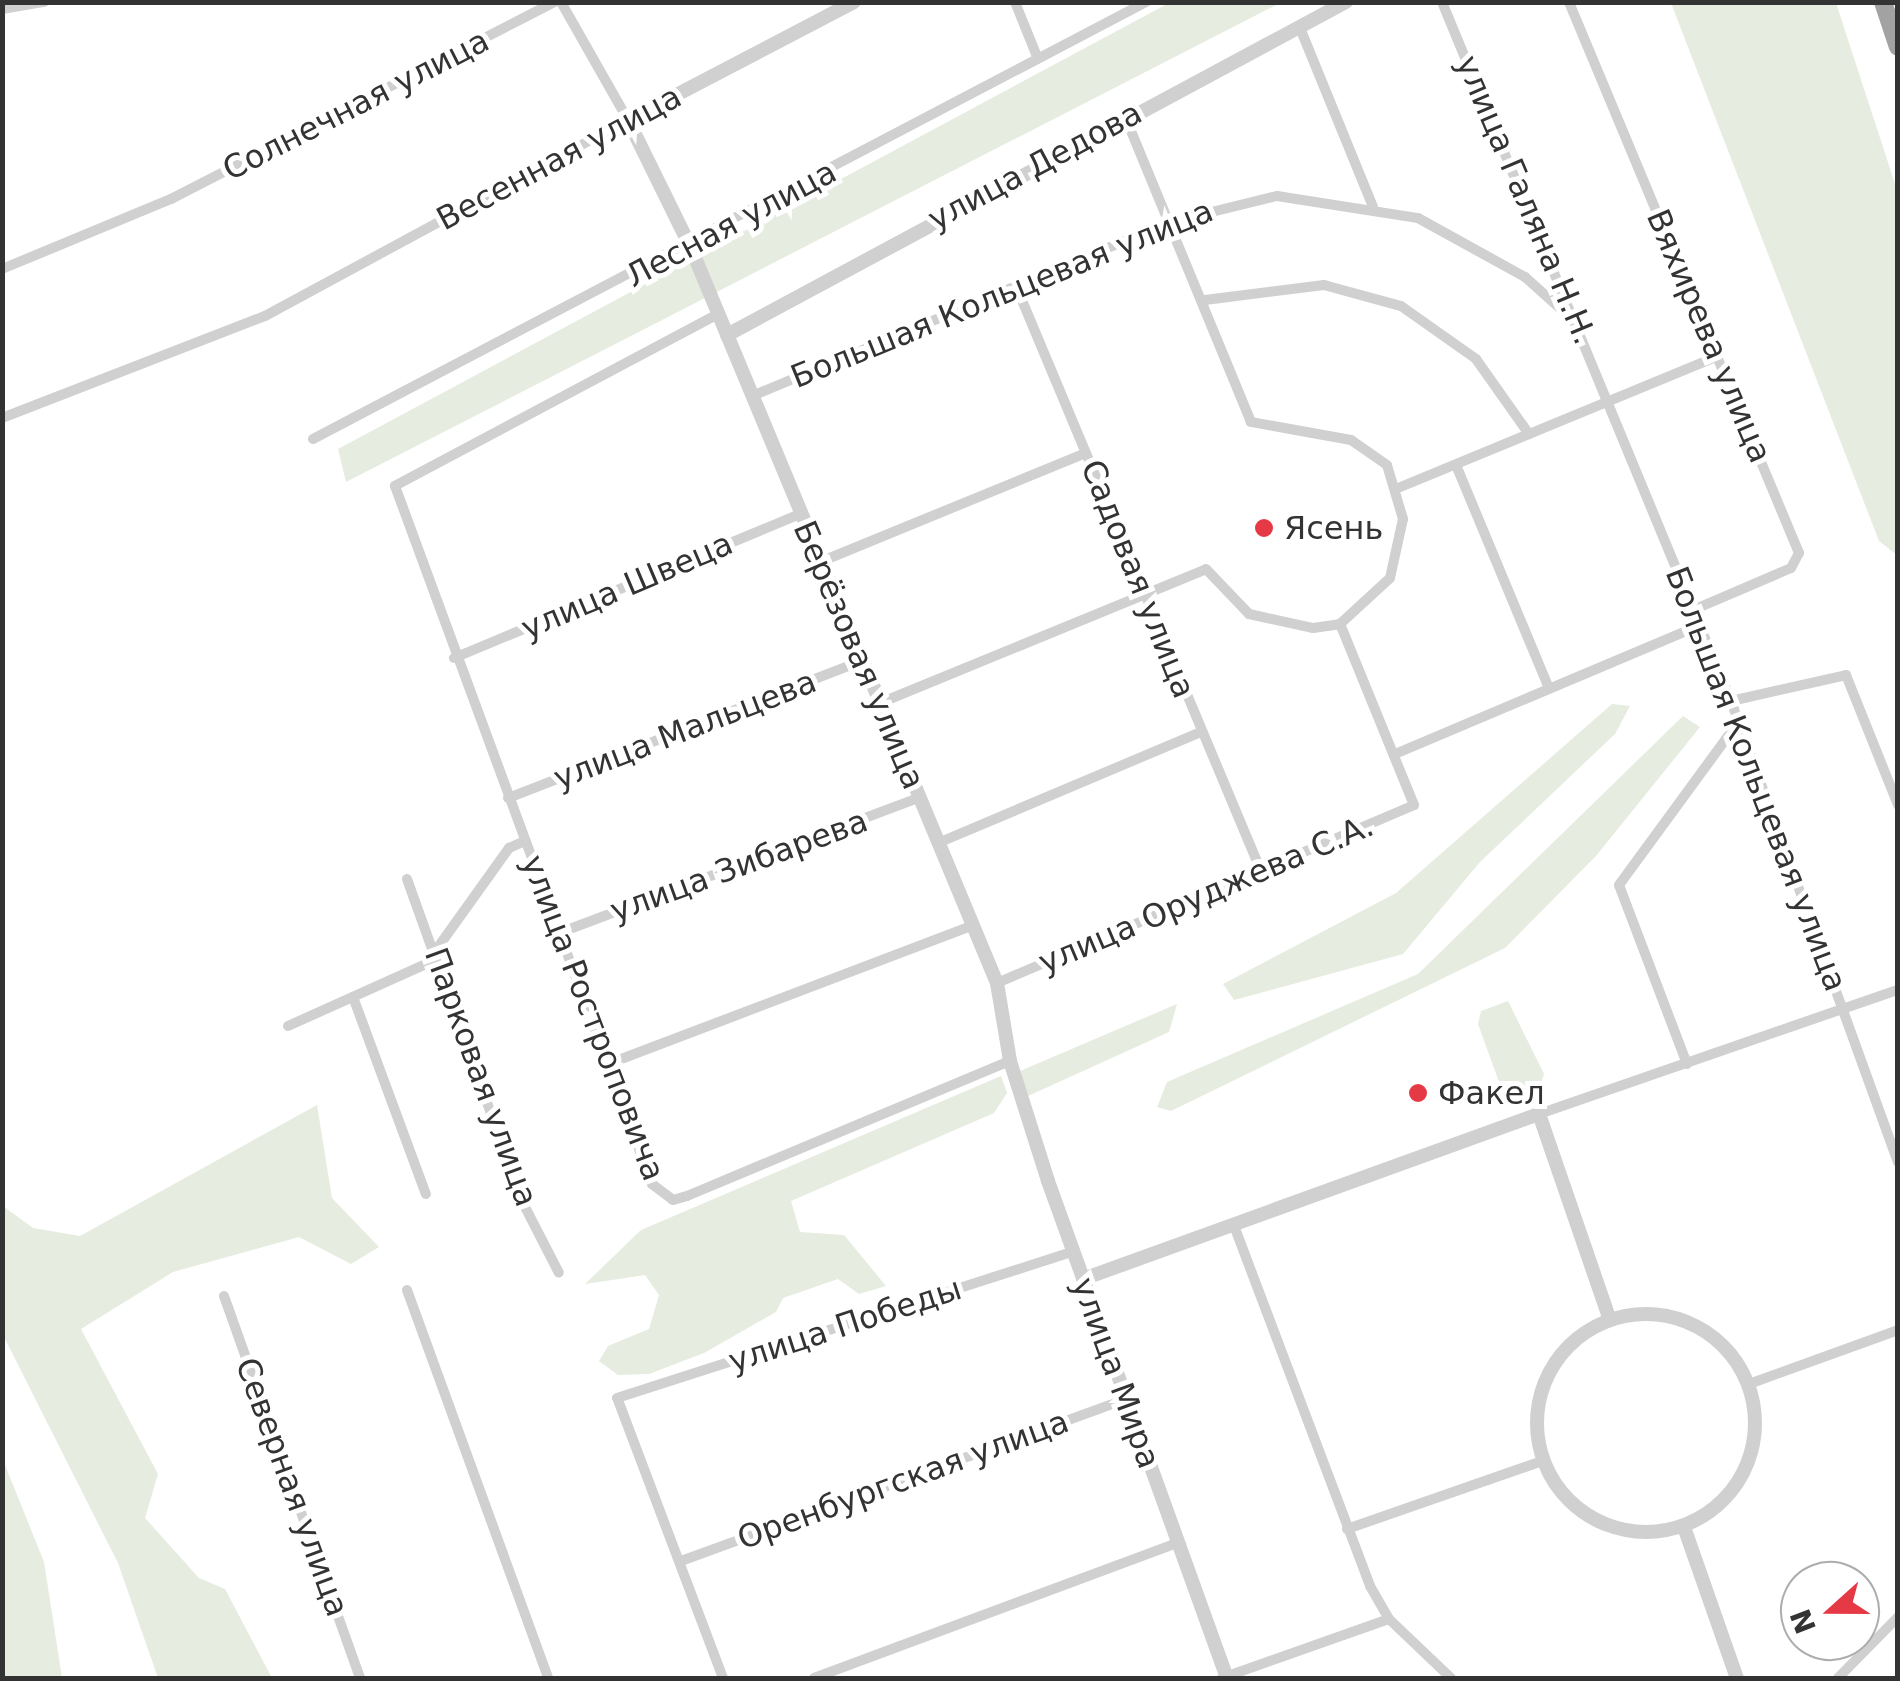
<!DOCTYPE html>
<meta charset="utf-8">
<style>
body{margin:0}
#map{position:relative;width:1900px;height:1681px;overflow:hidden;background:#fff;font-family:"DejaVu Sans",sans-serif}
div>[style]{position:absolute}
.green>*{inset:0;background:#e6ecdf}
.minor>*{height:10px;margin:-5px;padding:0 5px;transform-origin:5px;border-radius:5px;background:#d0d0d0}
.tertiary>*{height:14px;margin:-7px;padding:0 7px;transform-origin:7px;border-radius:7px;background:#d0d0d0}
.tertiary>.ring{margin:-7px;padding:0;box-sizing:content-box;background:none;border:14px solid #d0d0d0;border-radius:50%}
.trunk>*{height:18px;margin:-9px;padding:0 9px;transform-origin:9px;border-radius:9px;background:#a2a2a2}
.dots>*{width:28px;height:28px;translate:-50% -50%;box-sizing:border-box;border:5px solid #fff;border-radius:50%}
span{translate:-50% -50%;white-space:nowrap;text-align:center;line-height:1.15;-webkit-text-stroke:10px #fff;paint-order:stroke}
.street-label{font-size:32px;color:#333}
.poi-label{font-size:32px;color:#333}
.left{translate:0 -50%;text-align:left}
.frame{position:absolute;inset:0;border:5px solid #333;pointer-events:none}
.north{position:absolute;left:1780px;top:1561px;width:100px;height:100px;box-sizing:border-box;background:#fff;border:2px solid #adadad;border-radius:50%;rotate:249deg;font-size:28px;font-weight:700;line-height:40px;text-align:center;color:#333}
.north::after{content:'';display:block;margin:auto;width:35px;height:45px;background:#e63946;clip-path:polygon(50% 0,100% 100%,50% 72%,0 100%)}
</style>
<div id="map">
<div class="green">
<i style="clip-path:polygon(1169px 3px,1280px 3px,346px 482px,338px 449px)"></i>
<i style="clip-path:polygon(1671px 3px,1836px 3px,1897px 190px,1897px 555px,1879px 541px)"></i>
<i style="clip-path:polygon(1612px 704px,1630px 706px,1615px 734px,1480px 862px,1403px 954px,1234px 1000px,1223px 984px,1396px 893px)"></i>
<i style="clip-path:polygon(1683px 716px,1700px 727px,1596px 856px,1505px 948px,1171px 1111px,1157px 1107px,1167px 1082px,1418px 974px)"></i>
<i style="clip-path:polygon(1508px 1001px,1544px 1074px,1540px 1087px,1514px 1097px,1502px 1090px,1478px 1024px,1481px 1011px)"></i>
<i style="clip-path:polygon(1177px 1004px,1169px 1032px,1028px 1096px,1020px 1071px)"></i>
<i style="clip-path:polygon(1001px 1076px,1007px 1093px,994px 1113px,791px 1201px,800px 1232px,844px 1235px,886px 1286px,859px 1294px,838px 1279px,783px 1298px,776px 1312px,704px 1353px,649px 1374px,618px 1375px,599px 1361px,608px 1346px,649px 1329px,659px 1295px,645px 1275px,585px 1284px,641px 1230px)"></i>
<i style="clip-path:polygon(317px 1105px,332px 1198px,379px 1247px,351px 1264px,299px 1237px,173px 1272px,81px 1329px,158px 1474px,145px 1518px,199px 1578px,225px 1589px,272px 1678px,158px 1678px,118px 1563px,3px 1335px,3px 1206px,33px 1228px,80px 1236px)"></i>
<i style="clip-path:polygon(3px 1460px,44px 1562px,62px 1678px,3px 1678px)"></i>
</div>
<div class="minor">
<i style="left:1015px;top:2px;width:61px;rotate:68deg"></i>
<i style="left:1442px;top:2px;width:756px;rotate:67.54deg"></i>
<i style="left:1731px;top:701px;width:490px;rotate:70.1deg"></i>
<i style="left:2px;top:9px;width:43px;rotate:-9.5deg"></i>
<i style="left:1300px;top:28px;width:193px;rotate:67.8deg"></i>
<i style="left:2px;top:269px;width:183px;rotate:-22.5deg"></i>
<i style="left:171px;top:199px;width:431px;rotate:-27.2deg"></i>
<i style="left:1016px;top:286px;width:634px;rotate:67.28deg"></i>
<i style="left:1205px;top:300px;width:120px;rotate:-7.2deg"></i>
<i style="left:1324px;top:285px;width:80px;rotate:15.3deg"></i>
<i style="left:1401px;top:306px;width:92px;rotate:35.2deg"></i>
<i style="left:1476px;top:359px;width:92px;rotate:54.8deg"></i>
<i style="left:718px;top:314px;width:366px;rotate:152deg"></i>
<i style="left:395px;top:486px;width:744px;rotate:69.79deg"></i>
<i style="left:652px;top:1184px;width:26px;rotate:37deg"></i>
<i style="left:673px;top:1200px;width:15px;rotate:-16deg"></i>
<i style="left:687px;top:1196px;width:350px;rotate:-22.7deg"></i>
<i style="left:752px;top:396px;width:454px;rotate:-22.6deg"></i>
<i style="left:1171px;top:222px;width:109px;rotate:-13.8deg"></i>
<i style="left:1277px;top:196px;width:143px;rotate:8.9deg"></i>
<i style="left:1418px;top:218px;width:122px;rotate:28.9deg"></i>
<i style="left:1525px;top:277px;width:66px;rotate:41.9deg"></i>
<i style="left:2px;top:418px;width:282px;rotate:-21.2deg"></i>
<i style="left:265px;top:316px;width:413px;rotate:-28.4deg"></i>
<i style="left:628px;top:120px;width:136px;rotate:-119.6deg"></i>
<i style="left:313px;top:439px;width:941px;rotate:-27.68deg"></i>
<i style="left:1456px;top:465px;width:239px;rotate:67.4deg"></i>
<i style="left:1398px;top:488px;width:346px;rotate:-22.4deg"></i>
<i style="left:820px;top:562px;width:287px;rotate:-22.3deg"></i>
<i style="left:454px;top:658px;width:375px;rotate:-22.6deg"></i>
<i style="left:1731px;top:701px;width:118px;rotate:-12.7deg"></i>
<i style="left:1846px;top:675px;width:140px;rotate:68.2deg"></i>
<i style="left:880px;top:703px;width:352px;rotate:-22.3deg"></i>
<i style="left:1206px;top:569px;width:62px;rotate:46.3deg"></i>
<i style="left:1249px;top:614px;width:66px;rotate:12.3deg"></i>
<i style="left:1313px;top:628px;width:27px;rotate:-8deg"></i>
<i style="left:1340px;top:624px;width:68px;rotate:-42.6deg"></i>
<i style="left:1390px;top:578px;width:60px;rotate:-77.6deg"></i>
<i style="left:1403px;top:519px;width:56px;rotate:-106.5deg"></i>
<i style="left:1387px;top:465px;width:44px;rotate:-145.2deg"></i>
<i style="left:1351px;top:440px;width:102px;rotate:-169.8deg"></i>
<i style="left:1251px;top:422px;width:329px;rotate:-112.4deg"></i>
<i style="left:1395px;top:754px;width:314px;rotate:-22.9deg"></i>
<i style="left:1684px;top:632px;width:30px;rotate:-57deg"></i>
<i style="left:1700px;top:607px;width:99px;rotate:-23.2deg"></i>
<i style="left:1791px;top:568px;width:17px;rotate:-62deg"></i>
<i style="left:1799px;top:553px;width:597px;rotate:-112.66deg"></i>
<i style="left:508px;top:798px;width:380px;rotate:-21.2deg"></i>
<i style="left:938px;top:843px;width:285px;rotate:-22.9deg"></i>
<i style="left:407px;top:879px;width:346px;rotate:70.3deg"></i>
<i style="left:524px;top:1205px;width:76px;rotate:62.8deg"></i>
<i style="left:559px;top:933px;width:384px;rotate:-20.6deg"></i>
<i style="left:997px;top:983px;width:453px;rotate:-23.1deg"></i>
<i style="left:1414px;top:805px;width:196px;rotate:-112.2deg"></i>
<i style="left:353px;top:997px;width:210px;rotate:69.7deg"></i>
<i style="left:288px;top:1026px;width:151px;rotate:-24.2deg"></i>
<i style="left:426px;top:964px;width:143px;rotate:-54.4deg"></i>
<i style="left:509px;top:848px;width:17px;rotate:-24deg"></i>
<i style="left:608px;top:1064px;width:391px;rotate:-20.8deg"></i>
<i style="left:1687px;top:1064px;width:191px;rotate:-110.8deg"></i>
<i style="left:1619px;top:885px;width:200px;rotate:-53.8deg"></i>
<i style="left:1539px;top:1114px;width:380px;rotate:-19.1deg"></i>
<i style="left:1233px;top:1223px;width:388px;rotate:69.3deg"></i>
<i style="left:1370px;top:1586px;width:38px;rotate:60deg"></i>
<i style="left:1389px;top:1619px;width:86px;rotate:43.6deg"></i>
<i style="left:407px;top:1290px;width:413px;rotate:70deg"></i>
<i style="left:224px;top:1296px;width:405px;rotate:70.4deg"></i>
<i style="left:1749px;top:1384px;width:158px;rotate:-19.9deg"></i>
<i style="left:1347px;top:1529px;width:207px;rotate:-19.2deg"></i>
<i style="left:681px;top:1561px;width:474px;rotate:-20deg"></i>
<i style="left:723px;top:1678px;width:299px;rotate:-110.7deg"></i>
<i style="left:617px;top:1398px;width:479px;rotate:-17.8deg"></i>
<i style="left:814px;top:1678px;width:387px;rotate:-20.4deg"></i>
<i style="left:1222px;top:1678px;width:177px;rotate:-19.5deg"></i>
<i style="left:1838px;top:1678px;width:86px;rotate:-45.5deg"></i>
</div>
<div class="tertiary">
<i style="left:854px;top:2px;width:255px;rotate:152.4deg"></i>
<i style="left:628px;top:120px;width:143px;rotate:63.8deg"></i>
<i style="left:691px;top:248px;width:796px;rotate:67.4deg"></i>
<i style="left:997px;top:983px;width:79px;rotate:80.5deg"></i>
<i style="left:1010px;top:1061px;width:126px;rotate:72.4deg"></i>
<i style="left:1048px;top:1181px;width:528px;rotate:70.19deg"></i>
<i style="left:727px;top:335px;width:703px;rotate:-28.28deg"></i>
<i style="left:1083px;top:1279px;width:485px;rotate:-19.9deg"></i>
<i style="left:1539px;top:1114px;width:215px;rotate:71deg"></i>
<i class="ring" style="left:1537px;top:1314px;width:204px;height:204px"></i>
<i style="left:1684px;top:1527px;width:160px;rotate:70.7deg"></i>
</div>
<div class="trunk">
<i style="left:1883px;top:2px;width:47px;rotate:71.6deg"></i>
</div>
<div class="dots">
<i style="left:1264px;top:528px;background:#e63946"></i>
<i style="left:1418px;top:1093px;background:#e63946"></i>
</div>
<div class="street-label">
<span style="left:356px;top:105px;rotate:-27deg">Солнечная улица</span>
<span style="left:559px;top:158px;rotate:-28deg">Весенная улица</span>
<span style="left:1035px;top:166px;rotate:-28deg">улица Дедова</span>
<span style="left:1526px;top:200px;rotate:67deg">улица Галяна Н.Н.</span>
<span style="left:731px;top:224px;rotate:-28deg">Лесная улица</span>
<span style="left:1002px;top:294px;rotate:-22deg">Большая Кольцевая улица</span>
<span style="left:1709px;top:336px;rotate:67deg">Вяхирева улица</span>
<span style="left:1138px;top:579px;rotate:68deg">Садовая улица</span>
<span style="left:627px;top:586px;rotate:-23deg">улица Швеца</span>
<span style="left:859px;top:655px;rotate:67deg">Берёзовая улица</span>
<span style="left:685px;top:730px;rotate:-21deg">улица Мальцева</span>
<span style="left:1756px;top:779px;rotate:69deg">Большая Кольцевая улица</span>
<span style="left:739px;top:866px;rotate:-20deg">улица Зибарева</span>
<span style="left:1206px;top:894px;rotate:-23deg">улица Оруджева С.А.</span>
<span style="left:593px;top:1018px;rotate:69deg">улица Ростроповича</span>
<span style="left:481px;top:1077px;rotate:70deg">Парковая улица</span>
<span style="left:845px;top:1325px;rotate:-18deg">улица Победы</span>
<span style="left:1116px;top:1373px;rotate:70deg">улица Мира</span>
<span style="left:903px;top:1480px;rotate:-20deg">Оренбургская улица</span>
<span style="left:292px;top:1487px;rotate:70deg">Северная улица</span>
</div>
<div class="poi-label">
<span class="left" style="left:1284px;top:528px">Ясень</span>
<span class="left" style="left:1438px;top:1093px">Факел</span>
</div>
<div class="frame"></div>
<div class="north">N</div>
</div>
